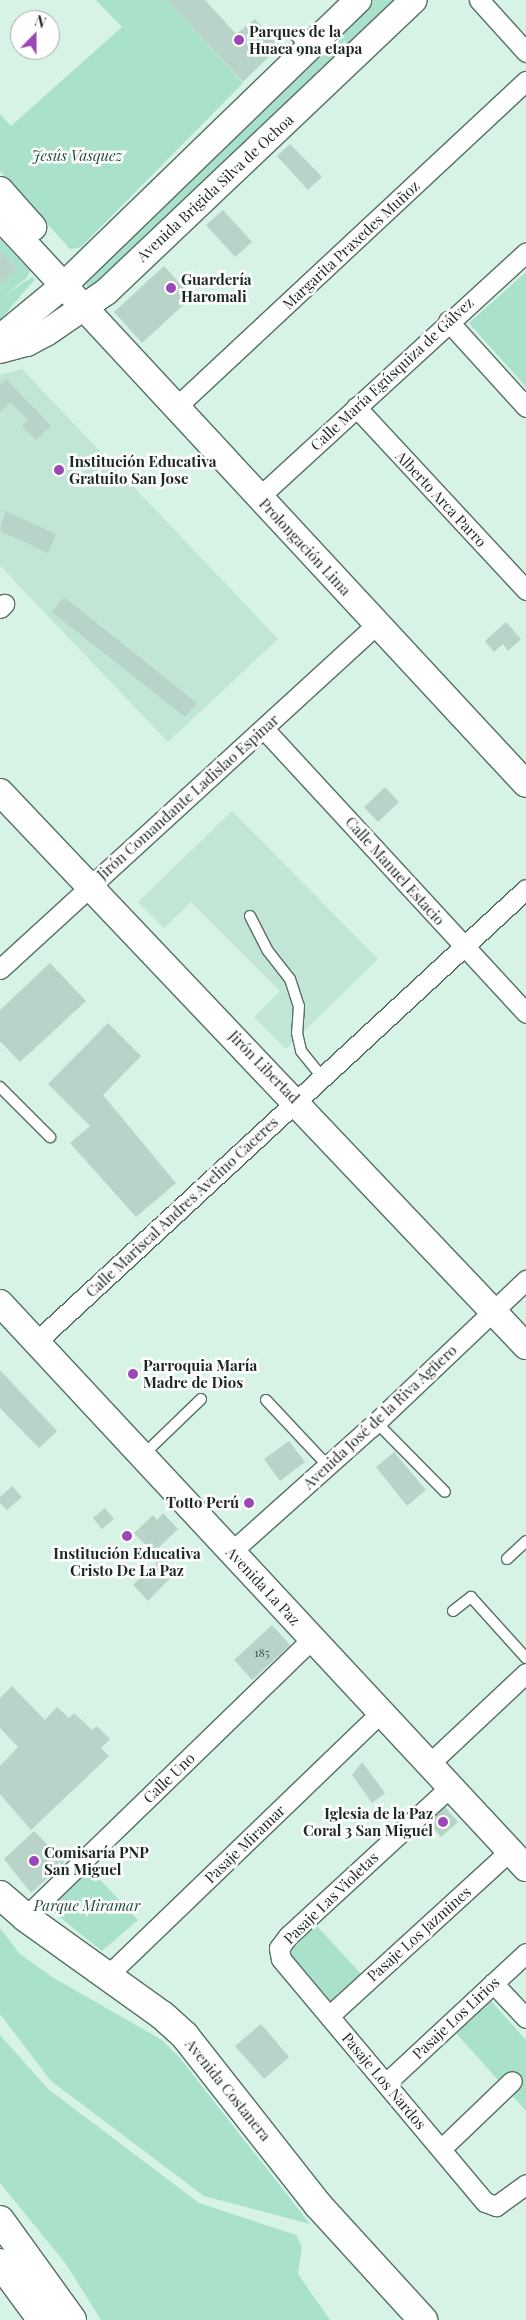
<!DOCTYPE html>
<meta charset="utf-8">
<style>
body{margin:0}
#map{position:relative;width:526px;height:2320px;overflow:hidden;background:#d6f3e6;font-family:"Playfair Display",serif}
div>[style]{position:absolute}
.built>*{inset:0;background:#c2e6d6}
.green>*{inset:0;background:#a9e1ca}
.building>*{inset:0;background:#b8d4c8}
.roads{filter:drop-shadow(1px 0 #577066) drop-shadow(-1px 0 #577066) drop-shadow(0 1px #577066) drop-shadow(0 -1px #577066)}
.lane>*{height:10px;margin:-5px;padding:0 5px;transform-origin:5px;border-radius:5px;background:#fff}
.street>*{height:19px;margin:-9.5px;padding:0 9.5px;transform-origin:9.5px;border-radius:9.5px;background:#fff}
.secondary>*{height:26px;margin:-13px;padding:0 13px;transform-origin:13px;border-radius:13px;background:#fff}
.primary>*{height:28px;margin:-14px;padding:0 14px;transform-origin:14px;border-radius:14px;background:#fff}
.highway>*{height:28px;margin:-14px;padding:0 14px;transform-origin:14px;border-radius:14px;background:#fff}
.dots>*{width:14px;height:14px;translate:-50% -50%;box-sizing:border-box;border:2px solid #fff;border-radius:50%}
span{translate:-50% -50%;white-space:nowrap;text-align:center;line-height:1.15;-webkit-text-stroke:5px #fff;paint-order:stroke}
.number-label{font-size:12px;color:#44534d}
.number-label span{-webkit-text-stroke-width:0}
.poi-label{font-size:15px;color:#1d2824;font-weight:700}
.left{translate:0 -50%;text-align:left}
.right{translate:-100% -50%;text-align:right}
.park-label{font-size:15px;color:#224c3d;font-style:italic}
.street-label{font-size:15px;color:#1d2824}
.north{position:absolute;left:10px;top:10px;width:50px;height:50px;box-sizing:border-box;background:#fff;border:1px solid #a5a9a7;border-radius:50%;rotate:22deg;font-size:14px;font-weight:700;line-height:20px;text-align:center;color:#1d2824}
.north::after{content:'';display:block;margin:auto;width:18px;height:22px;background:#9b47b5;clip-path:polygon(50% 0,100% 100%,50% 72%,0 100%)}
</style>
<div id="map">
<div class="built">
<i style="clip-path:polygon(22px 369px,278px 639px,168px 742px,0 566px,0 375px)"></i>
<i style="clip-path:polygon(232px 811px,378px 959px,286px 1049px,254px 1017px,280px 991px,191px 902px,164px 928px,138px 902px)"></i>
</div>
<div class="green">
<i style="clip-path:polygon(96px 0,166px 0,243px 83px,81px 247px,70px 249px,0 171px,0 114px,11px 126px,122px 27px)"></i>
<i style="clip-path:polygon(372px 0,401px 0,98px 290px,85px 285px,84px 279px,90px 270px)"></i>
<i style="clip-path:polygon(0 239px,30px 271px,27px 278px,1px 298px,32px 277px,35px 279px,0 320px,0 286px,17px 269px,0 250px)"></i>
<i style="clip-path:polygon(526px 272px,526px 387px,469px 323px)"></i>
<i style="clip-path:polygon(88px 1867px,138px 1920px,102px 1951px,47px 1907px)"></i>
<i style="clip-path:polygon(316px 1925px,362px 1975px,331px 2003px,290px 1958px,292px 1946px)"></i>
<i style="clip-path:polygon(0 1928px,19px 1953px,52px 1977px,162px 2040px,179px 2057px,310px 2224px,204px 2196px,51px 2081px,0 2014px)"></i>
<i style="clip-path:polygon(490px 2000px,526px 2040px,526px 2111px,455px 2032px)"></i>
<i style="clip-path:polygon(0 2035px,48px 2089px,199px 2203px,296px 2235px,302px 2247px,298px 2274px,330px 2320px,101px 2320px,66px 2264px,0 2183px)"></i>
</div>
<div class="building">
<i style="clip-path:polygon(166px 0,205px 0,236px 34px,255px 19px,280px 46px,243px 82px)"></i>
<i style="clip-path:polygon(290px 144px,322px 177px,308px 190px,277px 156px)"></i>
<i style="clip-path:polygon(223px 210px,252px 242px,235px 257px,206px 225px)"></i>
<i style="clip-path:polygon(0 250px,17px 269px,0 286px)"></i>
<i style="clip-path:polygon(164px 266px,192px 297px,142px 343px,114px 312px)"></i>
<i style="clip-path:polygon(6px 379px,51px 426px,36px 440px,22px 426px,28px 420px,10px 402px,0 412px,0 385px)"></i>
<i style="clip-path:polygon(5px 511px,56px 534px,48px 553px,0 531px)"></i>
<i style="clip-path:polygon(64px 597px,197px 703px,185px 717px,52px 612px)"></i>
<i style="clip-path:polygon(506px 622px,521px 639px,508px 651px,503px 644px,494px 652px,485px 641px)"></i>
<i style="clip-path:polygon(385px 787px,399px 802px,378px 822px,364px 807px)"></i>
<i style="clip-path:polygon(50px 963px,86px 1001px,20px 1062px,0 1041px,0 1010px)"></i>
<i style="clip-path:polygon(108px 1023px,141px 1056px,103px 1095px,176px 1183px,136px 1217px,70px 1143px,90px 1126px,48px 1084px)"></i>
<i style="clip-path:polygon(0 1370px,57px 1431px,39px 1448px,0 1408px)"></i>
<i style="clip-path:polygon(289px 1441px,305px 1462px,280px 1481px,264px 1459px)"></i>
<i style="clip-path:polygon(394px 1452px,426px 1490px,407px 1506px,376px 1467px)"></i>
<i style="clip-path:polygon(12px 1486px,22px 1497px,7px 1510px,0 1503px,0 1497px)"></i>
<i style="clip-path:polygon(105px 1508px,114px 1519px,102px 1529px,93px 1518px)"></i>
<i style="clip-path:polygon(163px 1513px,178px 1529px,153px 1553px,134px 1533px,153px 1515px,157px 1520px)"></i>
<i style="clip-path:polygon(160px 1558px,174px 1574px,148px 1601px,133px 1585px)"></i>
<i style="clip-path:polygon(272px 1625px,290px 1645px,252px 1680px,234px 1660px)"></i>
<i style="clip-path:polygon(12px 1686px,45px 1720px,57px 1707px,69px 1718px,74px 1713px,92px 1730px,97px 1726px,110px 1739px,101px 1748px,109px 1756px,31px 1830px,0 1794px,0 1766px,18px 1747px,0 1728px,0 1698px)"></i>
<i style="clip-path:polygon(362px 1762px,385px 1793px,372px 1803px,352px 1775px)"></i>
<i style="clip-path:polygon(445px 1807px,458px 1822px,441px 1837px,428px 1822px)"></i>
<i style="clip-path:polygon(34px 1831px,65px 1862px,31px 1893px,4px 1859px)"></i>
<i style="clip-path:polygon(261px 2024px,289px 2057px,264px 2079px,235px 2046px)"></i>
</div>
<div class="roads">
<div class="lane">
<i style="left:295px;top:35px;width:18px;rotate:47deg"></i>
<i style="left:250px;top:916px;width:39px;rotate:63deg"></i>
<i style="left:268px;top:951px;width:36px;rotate:52deg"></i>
<i style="left:290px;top:979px;width:28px;rotate:72deg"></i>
<i style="left:299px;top:1006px;width:27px;rotate:94deg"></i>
<i style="left:297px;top:1033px;width:18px;rotate:77deg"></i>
<i style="left:301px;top:1051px;width:32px;rotate:51deg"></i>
<i style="left:0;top:1087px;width:71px;rotate:45deg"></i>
<i style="left:266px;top:1400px;width:91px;rotate:46.8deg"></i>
<i style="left:376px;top:1422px;width:98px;rotate:45.4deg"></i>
<i style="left:142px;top:1456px;width:82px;rotate:-44deg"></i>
<i style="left:507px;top:1559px;width:26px;rotate:-43deg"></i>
<i style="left:453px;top:1611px;width:23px;rotate:-38deg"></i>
<i style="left:471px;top:1597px;width:82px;rotate:48deg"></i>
</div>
<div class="street">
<i style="left:479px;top:0;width:70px;rotate:47.9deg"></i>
<i style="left:448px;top:321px;width:116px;rotate:47.8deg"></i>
<i style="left:356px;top:407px;width:250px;rotate:47.1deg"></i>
<i style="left:175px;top:408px;width:480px;rotate:-43deg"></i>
<i style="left:259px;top:497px;width:362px;rotate:-42.5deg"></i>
<i style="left:0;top:608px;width:6px;rotate:-45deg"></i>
<i style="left:264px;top:729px;width:386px;rotate:47.3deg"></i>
<i style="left:0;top:969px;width:511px;rotate:-42.46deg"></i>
<i style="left:36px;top:1342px;width:667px;rotate:-42.75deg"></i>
<i style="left:231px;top:1552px;width:188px;rotate:-41.8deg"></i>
<i style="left:371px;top:1427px;width:214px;rotate:-43.5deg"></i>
<i style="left:429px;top:1764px;width:133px;rotate:-43.2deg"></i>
<i style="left:450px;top:1787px;width:220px;rotate:137.4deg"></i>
<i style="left:288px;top:1936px;width:15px;rotate:127deg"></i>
<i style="left:279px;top:1948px;width:11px;rotate:80deg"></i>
<i style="left:281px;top:1959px;width:317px;rotate:50deg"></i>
<i style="left:485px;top:2202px;width:12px;rotate:20deg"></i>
<i style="left:496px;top:2206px;width:37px;rotate:-36deg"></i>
<i style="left:25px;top:1917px;width:400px;rotate:-44.1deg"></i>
<i style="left:108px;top:1975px;width:379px;rotate:-43.9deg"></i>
<i style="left:493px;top:1983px;width:48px;rotate:46.7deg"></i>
<i style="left:329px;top:2016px;width:245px;rotate:-42.4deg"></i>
<i style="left:386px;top:2083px;width:191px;rotate:-42.9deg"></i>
<i style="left:441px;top:2149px;width:98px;rotate:-43.8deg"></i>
</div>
<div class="secondary">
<i style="left:0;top:190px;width:50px;rotate:48.3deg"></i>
<i style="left:0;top:217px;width:773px;rotate:47.15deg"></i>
<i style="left:0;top:338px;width:82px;rotate:-39.5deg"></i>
<i style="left:63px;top:286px;width:411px;rotate:-44.1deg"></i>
<i style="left:0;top:350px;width:28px;rotate:-15deg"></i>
<i style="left:27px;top:343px;width:21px;rotate:-28deg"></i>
<i style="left:46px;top:333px;width:73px;rotate:-34.3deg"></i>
<i style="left:106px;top:292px;width:424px;rotate:-43.5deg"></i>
<i style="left:0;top:792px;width:764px;rotate:46.49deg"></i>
<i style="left:0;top:1303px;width:772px;rotate:47.05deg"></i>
</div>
<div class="primary">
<i style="left:0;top:1895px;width:33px;rotate:41deg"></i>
<i style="left:25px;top:1917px;width:168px;rotate:35.6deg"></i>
<i style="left:162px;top:2015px;width:31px;rotate:42deg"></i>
<i style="left:185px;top:2036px;width:215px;rotate:51.8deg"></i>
<i style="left:318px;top:2205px;width:156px;rotate:47.6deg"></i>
</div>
<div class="highway">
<i style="left:0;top:2220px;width:123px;rotate:54.2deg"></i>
<i style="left:0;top:2263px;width:71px;rotate:53.6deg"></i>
</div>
</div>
<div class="dots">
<i style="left:239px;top:40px;background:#9b47b5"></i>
<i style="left:171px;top:288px;background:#9b47b5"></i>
<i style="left:59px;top:470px;background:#9b47b5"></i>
<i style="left:133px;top:1374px;background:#9b47b5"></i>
<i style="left:249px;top:1503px;background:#9b47b5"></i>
<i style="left:127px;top:1536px;background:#9b47b5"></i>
<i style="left:443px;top:1822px;background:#9b47b5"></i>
<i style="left:34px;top:1861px;background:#9b47b5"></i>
</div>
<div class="number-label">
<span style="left:262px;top:1653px">185</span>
</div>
<div class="poi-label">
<span class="left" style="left:249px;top:40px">Parques de la<br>Huaca 9na etapa</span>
<span class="left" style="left:181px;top:288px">Guardería<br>Haromali</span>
<span class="left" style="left:69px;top:470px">Institución Educativa<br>Gratuito San Jose</span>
<span class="left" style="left:143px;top:1374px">Parroquia María<br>Madre de Dios</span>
<span class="right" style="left:239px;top:1503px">Totto Perú</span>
<span style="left:127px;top:1562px">Institución Educativa<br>Cristo De La Paz</span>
<span class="right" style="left:433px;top:1822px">Iglesia de la Paz<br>Coral 3 San Miguel</span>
<span class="left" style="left:44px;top:1861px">Comisaría PNP<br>San Miguel</span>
</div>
<div class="park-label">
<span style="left:77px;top:156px">Jesús Vasquez</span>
<span style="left:87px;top:1906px">Parque Miramar</span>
</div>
<div class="street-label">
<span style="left:215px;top:188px;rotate:-43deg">Avenida Brigida Silva de Ochoa</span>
<span style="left:351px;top:245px;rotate:-43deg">Margarita Praxedes Muñoz</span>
<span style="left:392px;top:374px;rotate:-43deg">Calle María Egúsquiza de Gálvez</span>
<span style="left:441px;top:499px;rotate:47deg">Alberto Arca Parro</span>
<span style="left:305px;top:547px;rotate:47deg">Prolongación Lima</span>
<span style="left:188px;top:797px;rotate:-42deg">Jirón Comandante Ladislao Espinar</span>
<span style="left:395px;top:871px;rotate:48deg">Calle Manuel Estacio</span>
<span style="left:264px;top:1067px;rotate:46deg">Jirón Libertad</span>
<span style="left:182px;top:1207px;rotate:-43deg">Calle Mariscal Andres Avelino Caceres</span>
<span style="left:380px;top:1417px;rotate:-43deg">Avenida José de la Riva Agüero</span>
<span style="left:263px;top:1586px;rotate:47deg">Avenida La Paz</span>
<span style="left:169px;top:1778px;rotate:-44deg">Calle Uno</span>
<span style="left:245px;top:1844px;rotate:-44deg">Pasaje Miramar</span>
<span style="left:331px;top:1898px;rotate:-44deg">Pasaje Las Violetas</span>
<span style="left:419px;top:1934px;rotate:-42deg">Pasaje Los Jazmines</span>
<span style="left:456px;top:2018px;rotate:-43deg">Pasaje Los Lirios</span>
<span style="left:384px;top:2081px;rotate:50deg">Pasaje Los Nardos</span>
<span style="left:228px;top:2090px;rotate:51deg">Avenida Costanera</span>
</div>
<div class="north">N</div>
</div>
